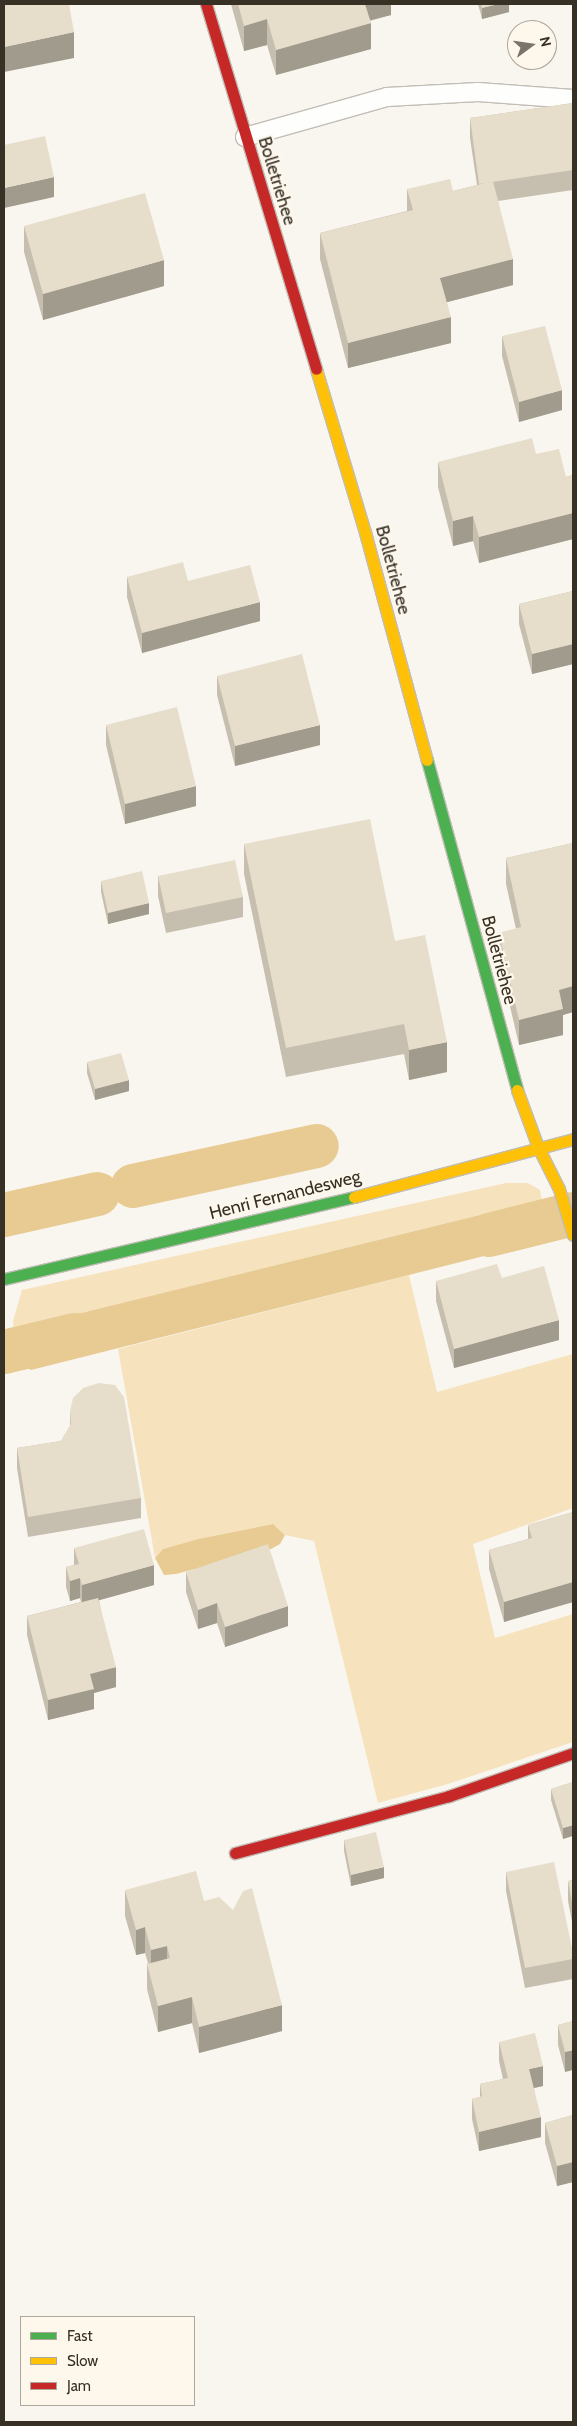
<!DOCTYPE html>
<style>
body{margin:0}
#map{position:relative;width:577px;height:2426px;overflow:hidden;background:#f9f6f0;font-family:Cabin,sans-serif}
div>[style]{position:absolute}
.green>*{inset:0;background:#f6e3be}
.water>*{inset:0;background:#e8cb93}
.canal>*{height:44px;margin:-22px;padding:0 22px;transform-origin:22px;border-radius:22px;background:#e8cb93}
.roads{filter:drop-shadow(1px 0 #c2beb6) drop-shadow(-1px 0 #c2beb6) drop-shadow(0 1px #c2beb6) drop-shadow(0 -1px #c2beb6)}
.lane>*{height:18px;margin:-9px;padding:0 9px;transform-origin:9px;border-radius:9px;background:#fefefd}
.fast>*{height:11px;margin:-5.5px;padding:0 5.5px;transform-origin:5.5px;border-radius:5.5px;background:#4caf50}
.slow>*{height:11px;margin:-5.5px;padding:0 5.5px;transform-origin:5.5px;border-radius:5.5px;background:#ffc107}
.jam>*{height:11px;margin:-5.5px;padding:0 5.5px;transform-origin:5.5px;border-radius:5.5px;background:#c62828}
.wall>*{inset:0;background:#c6beaf}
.shaded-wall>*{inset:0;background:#a19b8e}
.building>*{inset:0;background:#e6ddcb}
span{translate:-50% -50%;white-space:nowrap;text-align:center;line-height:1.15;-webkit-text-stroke:4.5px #fdf7ec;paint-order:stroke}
.street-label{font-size:18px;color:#363025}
.frame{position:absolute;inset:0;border:5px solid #363025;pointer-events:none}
.legend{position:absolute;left:20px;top:2316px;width:175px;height:90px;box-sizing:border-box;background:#fdf7ec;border:1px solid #ada79c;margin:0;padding:6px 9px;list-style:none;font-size:15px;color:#363025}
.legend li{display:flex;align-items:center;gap:10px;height:25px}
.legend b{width:25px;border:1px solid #ada79c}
.north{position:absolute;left:507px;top:20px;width:50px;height:50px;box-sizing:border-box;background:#fdf7ec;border:1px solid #ada79c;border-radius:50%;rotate:76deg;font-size:14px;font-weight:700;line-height:20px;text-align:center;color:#363025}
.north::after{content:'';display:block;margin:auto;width:18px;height:22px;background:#7a756c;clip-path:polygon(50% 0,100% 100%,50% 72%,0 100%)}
</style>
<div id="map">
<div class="green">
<i style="clip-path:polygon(506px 1183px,528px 1183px,540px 1190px,543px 1206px,496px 1211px,16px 1329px,14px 1335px,13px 1321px,22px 1290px)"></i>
<i style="clip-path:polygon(409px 1275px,437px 1392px,573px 1354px,573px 1508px,473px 1544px,495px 1638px,573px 1614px,573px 1742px,448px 1784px,378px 1803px,314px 1541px,285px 1535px,273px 1524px,198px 1539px,163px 1549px,155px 1558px,118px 1349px)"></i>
</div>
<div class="water">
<i style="clip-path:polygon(543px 1206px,550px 1236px,540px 1242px,31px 1370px,20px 1365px,14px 1335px,16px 1329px,496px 1211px)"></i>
<i style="clip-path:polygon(273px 1524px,285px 1535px,280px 1544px,271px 1549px,176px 1574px,164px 1575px,155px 1558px,163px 1549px,198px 1539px)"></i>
</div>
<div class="canal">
<i style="left:133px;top:1186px;width:188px;rotate:-12.3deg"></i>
<i style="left:4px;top:1215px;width:96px;rotate:-12.6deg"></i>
<i style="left:489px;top:1235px;width:87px;rotate:-14deg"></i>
<i style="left:4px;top:1352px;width:73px;rotate:-13.5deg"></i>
</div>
<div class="roads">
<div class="lane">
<i style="left:245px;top:137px;width:148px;rotate:-15.7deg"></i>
<i style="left:387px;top:97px;width:91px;rotate:-3.1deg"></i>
<i style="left:478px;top:92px;width:95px;rotate:4.2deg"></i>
</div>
<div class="fast">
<i style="left:427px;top:760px;width:342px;rotate:74.7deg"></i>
<i style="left:4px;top:1279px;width:359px;rotate:-13.2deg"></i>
</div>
<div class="slow">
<i style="left:316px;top:369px;width:174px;rotate:73.3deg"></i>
<i style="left:366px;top:536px;width:232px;rotate:74.8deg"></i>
<i style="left:517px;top:1090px;width:61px;rotate:69.8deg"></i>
<i style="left:538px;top:1147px;width:47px;rotate:63.4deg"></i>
<i style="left:559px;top:1189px;width:48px;rotate:73.1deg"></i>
<i style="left:354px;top:1197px;width:227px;rotate:-14.8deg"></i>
</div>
<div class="jam">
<i style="left:206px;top:4px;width:381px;rotate:73.2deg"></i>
<i style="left:235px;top:1853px;width:221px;rotate:-14.9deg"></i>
<i style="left:449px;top:1796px;width:131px;rotate:-19.1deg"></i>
</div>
</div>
<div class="wall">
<i style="clip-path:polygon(231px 4px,391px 4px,391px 15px,370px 21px,371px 49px,276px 75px,267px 45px,244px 51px)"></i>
<i style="clip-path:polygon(478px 4px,509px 4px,509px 12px,482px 19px)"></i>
<i style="clip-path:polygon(573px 103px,573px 190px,498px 201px,513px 285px,447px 302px,451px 343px,348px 368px,320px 259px,320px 233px,407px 211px,407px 189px,453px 191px,477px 185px,470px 138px,470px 118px)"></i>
<i style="clip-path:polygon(24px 226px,164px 286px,43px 320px,24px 252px)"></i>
<i style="clip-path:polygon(502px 336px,562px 410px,519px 422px,502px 356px)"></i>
<i style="clip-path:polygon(536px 454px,566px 477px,573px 475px,573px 539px,479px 563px,473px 541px,453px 546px,438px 487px,438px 462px)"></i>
<i style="clip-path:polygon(127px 577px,188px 581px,260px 621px,142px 653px,127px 597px)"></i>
<i style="clip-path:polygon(573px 591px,573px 664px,532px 674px,519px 624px,519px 604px)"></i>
<i style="clip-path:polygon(217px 676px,320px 745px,235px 766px,217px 695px)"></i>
<i style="clip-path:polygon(106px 725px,196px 806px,125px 824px,106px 745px)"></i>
<i style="clip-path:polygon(573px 843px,573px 1012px,563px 1015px,563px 1035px,519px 1045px,499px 959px,499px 933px,516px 929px,506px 884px,506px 858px)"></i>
<i style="clip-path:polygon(244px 844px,395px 941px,447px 1072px,409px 1080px,404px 1054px,286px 1077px,244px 874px)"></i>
<i style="clip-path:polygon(158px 876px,243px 897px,243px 917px,166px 933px,158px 896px)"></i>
<i style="clip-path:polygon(101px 881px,149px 914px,108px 924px,101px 892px)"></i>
<i style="clip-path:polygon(87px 1062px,129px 1091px,95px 1100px,87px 1073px)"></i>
<i style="clip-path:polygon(502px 1278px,559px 1340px,454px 1368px,436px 1301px,436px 1281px)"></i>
<i style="clip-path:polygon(70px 1411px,141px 1498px,141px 1518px,28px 1537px,17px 1468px,17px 1448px,61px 1441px,70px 1426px)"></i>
<i style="clip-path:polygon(573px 1512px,573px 1602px,504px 1622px,489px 1569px,489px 1550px,528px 1539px,528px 1525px)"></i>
<i style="clip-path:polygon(74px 1548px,154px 1585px,99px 1600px,116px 1687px,94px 1693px,94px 1709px,48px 1720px,27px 1635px,27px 1616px,81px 1602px,80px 1598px,70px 1601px,66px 1587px,66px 1567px,74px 1565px)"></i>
<i style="clip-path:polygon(186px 1572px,288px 1626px,225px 1647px,217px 1623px,198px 1629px,186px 1592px)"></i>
<i style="clip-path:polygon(573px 1782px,563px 1839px,551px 1800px,551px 1789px)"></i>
<i style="clip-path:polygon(344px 1840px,384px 1878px,351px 1886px,344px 1851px)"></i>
<i style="clip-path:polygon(506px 1872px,573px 1953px,573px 1979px,525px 1988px,506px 1891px)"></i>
<i style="clip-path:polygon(573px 1880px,573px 1927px,568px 1901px,568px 1881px)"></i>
<i style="clip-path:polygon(125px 1890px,204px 1901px,282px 2031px,199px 2053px,192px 2023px,158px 2032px,147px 1989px,147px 1964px,148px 1963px,145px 1953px,136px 1955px,125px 1916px)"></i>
<i style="clip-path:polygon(573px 2021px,565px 2072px,558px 2045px,558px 2025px)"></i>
<i style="clip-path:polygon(499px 2042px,543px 2086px,534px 2088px,541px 2137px,479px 2151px,472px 2119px,472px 2099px,480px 2097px,480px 2084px,503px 2079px,499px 2061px)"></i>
<i style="clip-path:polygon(573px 2115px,573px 2182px,557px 2186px,545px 2143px,545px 2123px)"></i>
</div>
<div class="shaded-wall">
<i style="clip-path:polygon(363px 4px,391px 4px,391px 15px,363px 22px)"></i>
<i style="clip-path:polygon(499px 4px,509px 4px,509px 12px,482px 19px,482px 8px)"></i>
<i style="clip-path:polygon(267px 19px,267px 45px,244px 51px,244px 26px)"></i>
<i style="clip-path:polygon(371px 23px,371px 49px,276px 75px,276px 50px)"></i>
<i style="clip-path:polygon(74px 32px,74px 58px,4px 72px,4px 47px)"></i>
<i style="clip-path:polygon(54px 177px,54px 197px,4px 208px,4px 188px)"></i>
<i style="clip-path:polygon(513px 259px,513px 285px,440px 304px,440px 278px)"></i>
<i style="clip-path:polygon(164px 260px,164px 286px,43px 320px,43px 294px)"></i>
<i style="clip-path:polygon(451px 317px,451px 343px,348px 368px,348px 343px)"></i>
<i style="clip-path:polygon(562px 390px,562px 410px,519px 422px,519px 402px)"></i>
<i style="clip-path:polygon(573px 513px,573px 539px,479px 563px,479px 537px)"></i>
<i style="clip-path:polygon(473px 516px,473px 541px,453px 546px,453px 521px)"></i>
<i style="clip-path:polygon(260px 602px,260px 621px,142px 653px,142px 633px)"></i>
<i style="clip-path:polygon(573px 644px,573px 664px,532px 674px,532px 654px)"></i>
<i style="clip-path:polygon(320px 725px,320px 745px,235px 766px,235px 746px)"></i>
<i style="clip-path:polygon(196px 786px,196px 806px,125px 824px,125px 804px)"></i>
<i style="clip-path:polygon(149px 903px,149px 914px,108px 924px,108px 913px)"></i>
<i style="clip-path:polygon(573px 986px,573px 1012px,563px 1015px,563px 1035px,519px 1045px,519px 1020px,559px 990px)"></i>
<i style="clip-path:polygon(447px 1042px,447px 1072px,409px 1080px,409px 1050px)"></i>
<i style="clip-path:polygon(129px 1080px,129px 1091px,95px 1100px,95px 1089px)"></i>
<i style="clip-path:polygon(559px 1320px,559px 1340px,454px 1368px,454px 1349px)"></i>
<i style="clip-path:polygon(154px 1565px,154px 1585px,82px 1605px,82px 1585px)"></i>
<i style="clip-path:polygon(80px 1578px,80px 1598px,70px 1601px,70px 1581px)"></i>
<i style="clip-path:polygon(573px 1582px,573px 1602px,504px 1622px,504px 1602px)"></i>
<i style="clip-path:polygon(217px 1603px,217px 1623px,198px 1629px,198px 1610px)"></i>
<i style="clip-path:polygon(288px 1606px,288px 1626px,225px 1647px,225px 1627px)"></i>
<i style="clip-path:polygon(116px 1667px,116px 1687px,94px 1693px,94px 1709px,48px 1720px,48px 1700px,90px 1674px)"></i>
<i style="clip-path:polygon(573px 1825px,573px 1836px,563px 1839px,563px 1828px)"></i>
<i style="clip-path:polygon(384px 1867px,384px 1878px,351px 1886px,351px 1875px)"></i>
<i style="clip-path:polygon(145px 1927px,145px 1953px,136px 1955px,136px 1930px)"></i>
<i style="clip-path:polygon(167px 1946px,167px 1972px,151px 1976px,151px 1950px)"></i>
<i style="clip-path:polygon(192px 1997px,192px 2023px,158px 2032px,158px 2006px)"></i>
<i style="clip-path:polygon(282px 2005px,282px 2031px,199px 2053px,199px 2027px)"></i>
<i style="clip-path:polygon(573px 2050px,573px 2070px,565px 2072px,565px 2052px)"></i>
<i style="clip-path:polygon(543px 2066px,543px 2086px,529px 2089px,529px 2069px)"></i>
<i style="clip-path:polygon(541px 2117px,541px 2137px,479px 2151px,479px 2132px)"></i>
<i style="clip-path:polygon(573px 2162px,573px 2182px,557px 2186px,557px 2166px)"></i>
</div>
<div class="building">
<i style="clip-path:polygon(4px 4px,69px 4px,74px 32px,4px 47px)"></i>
<i style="clip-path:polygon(238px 4px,365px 4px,371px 23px,276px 50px,267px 19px,244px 26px)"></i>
<i style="clip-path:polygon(481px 4px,499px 4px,482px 8px)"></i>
<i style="clip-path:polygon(573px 103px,573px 170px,479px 184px,470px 118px)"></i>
<i style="clip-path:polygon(45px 136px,54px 177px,4px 188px,4px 145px)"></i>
<i style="clip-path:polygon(450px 179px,453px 191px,493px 181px,513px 259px,440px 278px,451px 317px,348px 343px,320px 233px,413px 210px,407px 189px)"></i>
<i style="clip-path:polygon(145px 193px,164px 260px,43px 294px,24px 226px)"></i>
<i style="clip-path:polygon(545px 326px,562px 390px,519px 402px,502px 336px)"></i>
<i style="clip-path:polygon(532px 438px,536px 454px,559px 449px,566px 477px,573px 475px,573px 513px,479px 537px,473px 516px,453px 521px,438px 462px)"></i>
<i style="clip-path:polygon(183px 562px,188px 581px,250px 565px,260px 602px,142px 633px,127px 577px)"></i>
<i style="clip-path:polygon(573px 591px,573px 644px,532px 654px,519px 604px)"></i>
<i style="clip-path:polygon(302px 654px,320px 725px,235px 746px,217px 676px)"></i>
<i style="clip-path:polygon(177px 707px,196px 786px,125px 804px,106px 725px)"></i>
<i style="clip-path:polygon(370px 819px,395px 941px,425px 935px,447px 1042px,409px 1050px,404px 1024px,286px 1048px,244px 844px)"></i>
<i style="clip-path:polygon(573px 843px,573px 986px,559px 990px,563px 1009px,519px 1020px,499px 933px,521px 927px,506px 858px)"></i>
<i style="clip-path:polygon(235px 860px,243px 897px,166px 913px,158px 876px)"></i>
<i style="clip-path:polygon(142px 871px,149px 903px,108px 913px,101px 881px)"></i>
<i style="clip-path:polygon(121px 1053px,129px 1080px,95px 1089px,87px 1062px)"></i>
<i style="clip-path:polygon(497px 1264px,502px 1278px,544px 1266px,559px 1320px,454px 1349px,436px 1281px)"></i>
<i style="clip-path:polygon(99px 1383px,115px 1385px,124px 1397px,141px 1498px,28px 1517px,17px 1448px,61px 1441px,71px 1424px,70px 1411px,73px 1398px,83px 1388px)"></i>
<i style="clip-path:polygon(573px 1512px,573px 1582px,504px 1602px,489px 1550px,532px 1538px,528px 1525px)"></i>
<i style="clip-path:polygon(144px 1529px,154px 1565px,82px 1585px,80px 1578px,70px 1581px,66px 1567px,79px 1564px,74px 1548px)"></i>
<i style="clip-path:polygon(268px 1544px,288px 1606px,225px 1627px,217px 1603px,198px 1610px,186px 1572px)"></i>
<i style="clip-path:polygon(98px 1598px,116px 1667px,90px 1674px,94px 1689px,48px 1700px,27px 1616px)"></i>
<i style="clip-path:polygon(573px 1782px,573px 1825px,563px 1828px,551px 1789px)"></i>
<i style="clip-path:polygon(376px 1832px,384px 1867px,351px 1875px,344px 1840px)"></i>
<i style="clip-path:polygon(554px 1862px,573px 1953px,573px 1959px,525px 1968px,506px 1872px)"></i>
<i style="clip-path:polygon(196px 1871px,204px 1901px,219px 1897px,233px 1910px,243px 1891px,252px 1888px,282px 2005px,199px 2027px,192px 1997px,158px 2006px,147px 1964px,170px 1958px,167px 1946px,151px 1950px,145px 1927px,136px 1930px,125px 1890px)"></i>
<i style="clip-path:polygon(573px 1880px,573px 1907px,568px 1881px)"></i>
<i style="clip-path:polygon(573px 2021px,573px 2050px,565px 2052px,558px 2025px)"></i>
<i style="clip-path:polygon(535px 2033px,543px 2066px,529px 2069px,541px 2117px,479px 2132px,472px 2099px,482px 2096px,480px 2084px,508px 2078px,499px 2042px)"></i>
<i style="clip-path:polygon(573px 2115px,573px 2162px,557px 2166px,545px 2123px)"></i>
</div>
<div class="street-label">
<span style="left:277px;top:181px;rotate:73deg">Bolletriehee</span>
<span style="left:393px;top:570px;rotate:75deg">Bolletriehee</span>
<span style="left:499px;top:960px;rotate:75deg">Bolletriehee</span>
<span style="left:285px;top:1195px;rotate:-14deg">Henri Fernandesweg</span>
</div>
<div class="frame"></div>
<ul class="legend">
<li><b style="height:6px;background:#4caf50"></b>Fast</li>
<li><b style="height:6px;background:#ffc107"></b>Slow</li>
<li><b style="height:6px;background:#c62828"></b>Jam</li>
</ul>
<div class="north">N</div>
</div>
